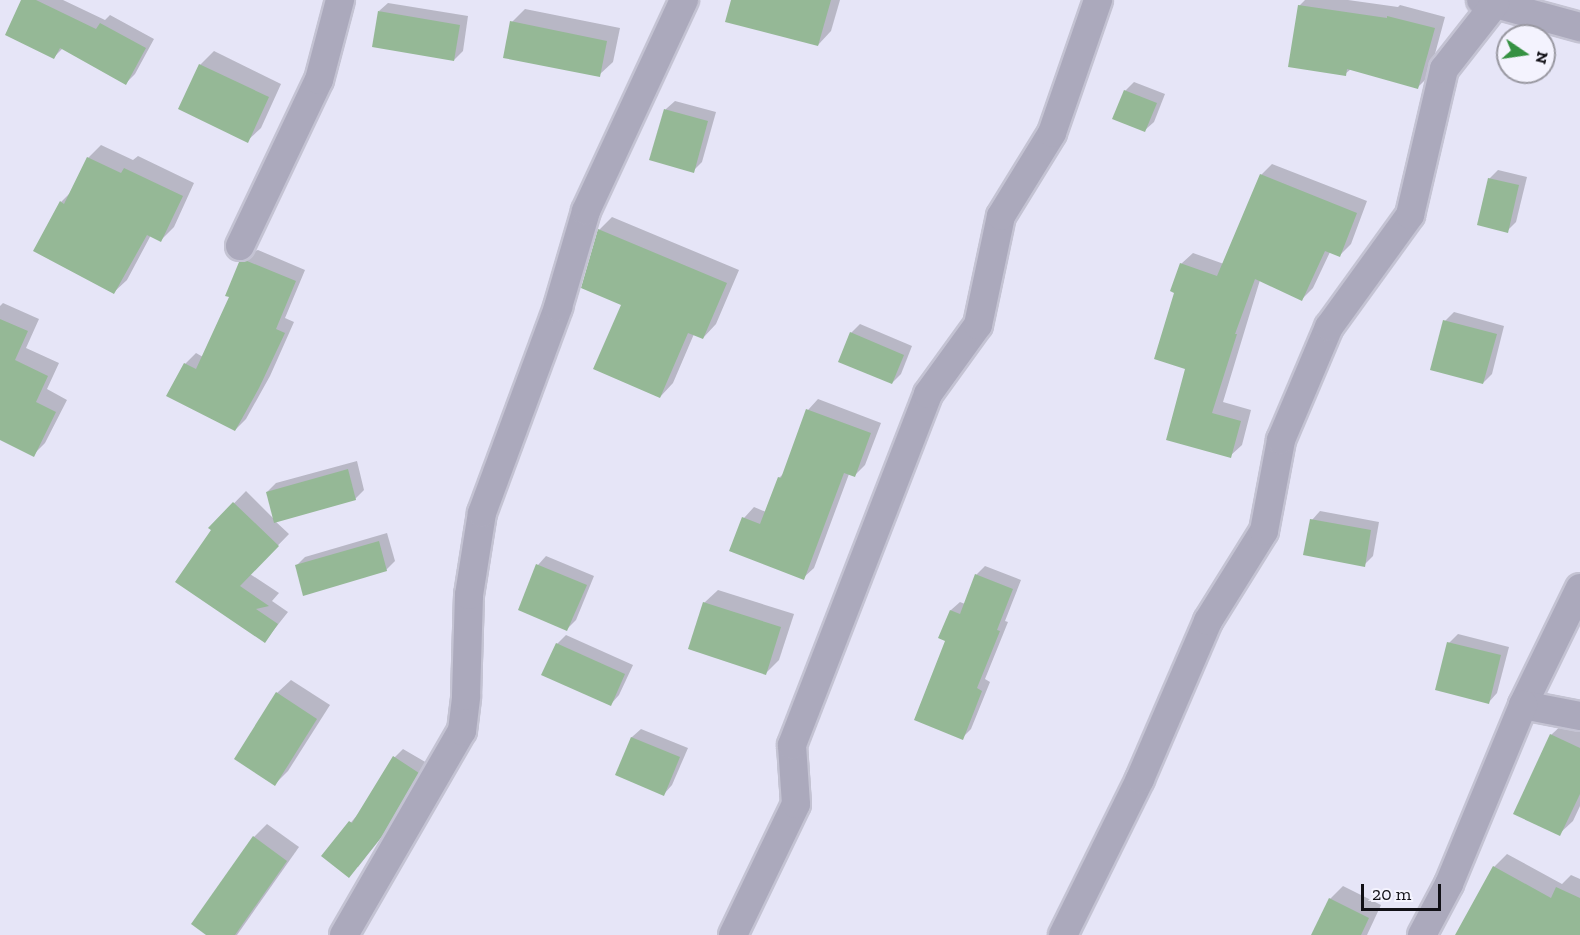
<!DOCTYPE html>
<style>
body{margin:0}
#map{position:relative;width:1580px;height:935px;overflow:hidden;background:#e6e5f7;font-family:"Zilla Slab",serif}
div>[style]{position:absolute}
.shadow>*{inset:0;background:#0003}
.building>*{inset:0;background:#95b896}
.roads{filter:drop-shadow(2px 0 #c4c3d3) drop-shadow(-2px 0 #c4c3d3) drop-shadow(0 2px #c4c3d3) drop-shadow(0 -2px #c4c3d3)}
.minor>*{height:28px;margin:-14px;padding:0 14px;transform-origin:14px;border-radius:14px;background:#aba9bc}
span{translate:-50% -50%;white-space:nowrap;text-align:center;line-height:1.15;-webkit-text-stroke:4.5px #f4f3fe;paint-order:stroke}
.north{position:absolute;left:1496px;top:24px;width:60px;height:60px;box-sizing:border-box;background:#f4f3fe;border:2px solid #9998a1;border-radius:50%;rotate:103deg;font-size:16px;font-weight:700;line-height:24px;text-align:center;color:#111016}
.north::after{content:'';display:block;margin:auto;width:21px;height:27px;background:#359142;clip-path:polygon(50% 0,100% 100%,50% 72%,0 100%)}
.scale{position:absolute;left:1361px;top:884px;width:80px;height:27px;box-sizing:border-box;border:3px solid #111016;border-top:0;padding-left:8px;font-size:18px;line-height:21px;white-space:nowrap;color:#111016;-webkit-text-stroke:4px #f4f3fe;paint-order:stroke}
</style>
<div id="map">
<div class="shadow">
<i style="clip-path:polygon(23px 0,63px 0,105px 20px,110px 15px,154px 39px,135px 74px,126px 83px,63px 48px,54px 57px)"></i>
<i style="clip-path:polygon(732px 0,840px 0,831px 31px,818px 45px)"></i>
<i style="clip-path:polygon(1305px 0,1348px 0,1398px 7px,1400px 5px,1445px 17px,1429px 76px,1418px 87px,1351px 69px,1345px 74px,1299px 6px)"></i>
<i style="clip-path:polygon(388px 3px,468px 16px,463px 51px,454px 60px,379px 11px)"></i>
<i style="clip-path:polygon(525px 9px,620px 28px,613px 62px,599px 75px,512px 22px)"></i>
<i style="clip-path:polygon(214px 51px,281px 84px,261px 128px,247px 141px,200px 65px)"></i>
<i style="clip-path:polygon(1134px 82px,1165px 94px,1154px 122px,1145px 130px,1125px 91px)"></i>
<i style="clip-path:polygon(675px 101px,716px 112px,702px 162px,693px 171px,651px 159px,666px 109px)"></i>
<i style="clip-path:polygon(101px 145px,133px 160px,138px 156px,194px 183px,174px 227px,161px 240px,151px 235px,127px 280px,114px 292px,61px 202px,72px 191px,88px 158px)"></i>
<i style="clip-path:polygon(1272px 164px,1367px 201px,1351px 244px,1339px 256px,1330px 252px,1313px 288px,1302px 299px,1260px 280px,1223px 402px,1251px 410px,1242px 445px,1230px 456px,1187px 368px,1176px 292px,1181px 264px,1193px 253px,1224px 264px,1261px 175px)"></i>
<i style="clip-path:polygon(1498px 170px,1527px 177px,1516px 222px,1507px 231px,1489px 179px)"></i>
<i style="clip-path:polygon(612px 217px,739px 270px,716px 324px,703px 338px,694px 334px,673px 383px,660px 397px,623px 304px,599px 230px)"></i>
<i style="clip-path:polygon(258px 250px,305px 270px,285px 318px,294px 322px,270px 376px,246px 419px,235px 430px,185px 364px,196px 353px,203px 357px,231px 297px,241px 263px,252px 252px)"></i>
<i style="clip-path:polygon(3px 303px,39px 319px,26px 348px,59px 363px,47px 389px,67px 400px,45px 443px,33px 455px,0 439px,0 306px)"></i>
<i style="clip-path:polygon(1454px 312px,1504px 326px,1492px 374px,1483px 383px,1445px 321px)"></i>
<i style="clip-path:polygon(860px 324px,912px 346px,901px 374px,892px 383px,851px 333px)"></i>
<i style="clip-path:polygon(818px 399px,881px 423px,865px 465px,854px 476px,849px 474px,814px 568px,803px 578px,731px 550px,744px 518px,754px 507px,766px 512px,779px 478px,785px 472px,808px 410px)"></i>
<i style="clip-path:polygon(357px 461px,364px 490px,355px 499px,275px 521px,289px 534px,250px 574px,279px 593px,272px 601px,288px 612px,265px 641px,210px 528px,246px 491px,275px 520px,267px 492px,276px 483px)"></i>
<i style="clip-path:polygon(1320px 511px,1379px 522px,1373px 556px,1364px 565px,1312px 520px)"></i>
<i style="clip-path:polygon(387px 533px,395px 561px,386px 570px,296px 566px,305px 557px)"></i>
<i style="clip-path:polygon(546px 556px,594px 576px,576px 620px,567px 629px,538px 565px)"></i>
<i style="clip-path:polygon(985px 566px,1021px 580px,1005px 621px,1008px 622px,985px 679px,990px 682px,971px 729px,962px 738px,951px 610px,960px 602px,965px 604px,976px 575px)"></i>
<i style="clip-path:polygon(718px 590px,794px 614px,779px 660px,766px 673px,704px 603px)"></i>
<i style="clip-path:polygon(1458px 634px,1509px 647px,1497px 693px,1489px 702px,1449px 643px)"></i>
<i style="clip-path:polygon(566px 635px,633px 665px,619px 695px,611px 704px,557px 644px)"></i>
<i style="clip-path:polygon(291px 680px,330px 705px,288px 771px,275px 784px,277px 693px)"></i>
<i style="clip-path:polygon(1565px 722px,1580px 729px,1580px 806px,1573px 821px,1559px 834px,1551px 735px)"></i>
<i style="clip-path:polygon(641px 729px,688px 748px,672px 785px,664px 794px,617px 775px,632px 737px)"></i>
<i style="clip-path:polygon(403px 749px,427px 763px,391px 825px,358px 867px,323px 855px,359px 813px,395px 757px)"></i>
<i style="clip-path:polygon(267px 824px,299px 847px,237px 935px,209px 935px,254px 837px)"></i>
<i style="clip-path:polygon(1507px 854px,1562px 884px,1571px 875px,1580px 879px,1580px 935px,1456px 935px,1494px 867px)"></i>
<i style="clip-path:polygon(1343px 886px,1381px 905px,1367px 935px,1312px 935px,1330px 899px)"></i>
</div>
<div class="building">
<i style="clip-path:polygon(21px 0,36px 0,96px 29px,100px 23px,146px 48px,126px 85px,60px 48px,54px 59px,5px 35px)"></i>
<i style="clip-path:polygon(731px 0,831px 0,818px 46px,725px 22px)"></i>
<i style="clip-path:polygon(1298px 5px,1387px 18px,1387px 16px,1435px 28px,1418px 89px,1347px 69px,1346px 76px,1288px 67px)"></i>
<i style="clip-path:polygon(378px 11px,460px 25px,454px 61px,372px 47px)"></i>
<i style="clip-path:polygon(510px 21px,607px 41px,600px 77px,503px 58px)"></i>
<i style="clip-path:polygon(199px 64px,269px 97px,248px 143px,178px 109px)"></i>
<i style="clip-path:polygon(1124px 90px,1157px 103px,1145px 132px,1112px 119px)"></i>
<i style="clip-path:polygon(664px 109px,708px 121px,694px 173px,649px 160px)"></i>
<i style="clip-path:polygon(87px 157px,121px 173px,124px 168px,183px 196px,161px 242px,147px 235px,114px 294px,33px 251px,60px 201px,64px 204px)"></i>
<i style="clip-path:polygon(1260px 174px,1357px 213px,1340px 257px,1325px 251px,1302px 301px,1255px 279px,1235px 334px,1237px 334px,1212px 413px,1241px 421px,1231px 458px,1166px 440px,1185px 369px,1154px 359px,1174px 293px,1170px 291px,1180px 263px,1217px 276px)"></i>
<i style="clip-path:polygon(1488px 178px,1519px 185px,1508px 233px,1477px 225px)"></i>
<i style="clip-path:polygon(598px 229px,727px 283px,703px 339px,688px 333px,660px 398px,593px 369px,621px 305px,581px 288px)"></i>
<i style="clip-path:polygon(247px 261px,296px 281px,276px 329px,285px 333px,259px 388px,235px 431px,166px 396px,184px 363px,196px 369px,229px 297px,225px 296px,239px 262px)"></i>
<i style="clip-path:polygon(0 319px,28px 331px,15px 360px,48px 376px,36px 402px,56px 412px,34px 457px,0 440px)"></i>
<i style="clip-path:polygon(1443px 320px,1497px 334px,1483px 384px,1430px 370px)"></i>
<i style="clip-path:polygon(850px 332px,904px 355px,892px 384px,838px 362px)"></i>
<i style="clip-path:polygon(806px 409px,871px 433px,855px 477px,844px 473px,804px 580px,729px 551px,742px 517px,760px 524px,778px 477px,781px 478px)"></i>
<i style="clip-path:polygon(348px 469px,356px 500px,274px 523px,266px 492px)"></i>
<i style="clip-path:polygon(233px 502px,279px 546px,240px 586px,269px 606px,256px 609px,278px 624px,265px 643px,175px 582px,211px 530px,208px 528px)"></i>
<i style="clip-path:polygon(1310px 519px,1371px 530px,1365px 567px,1303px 555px)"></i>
<i style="clip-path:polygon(379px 541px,387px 571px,303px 596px,295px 565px)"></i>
<i style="clip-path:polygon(536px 564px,587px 585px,567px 631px,518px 610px)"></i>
<i style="clip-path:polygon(975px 574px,1013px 589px,997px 630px,1000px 631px,977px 688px,982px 691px,963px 740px,914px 720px,945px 641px,938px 638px,950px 610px,960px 614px)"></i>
<i style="clip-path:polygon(703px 602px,781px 627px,766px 675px,688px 649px)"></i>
<i style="clip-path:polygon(1447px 642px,1501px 655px,1489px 704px,1435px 690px)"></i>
<i style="clip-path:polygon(556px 643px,625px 674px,611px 706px,541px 675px)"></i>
<i style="clip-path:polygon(276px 692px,317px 719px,275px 786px,234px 759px)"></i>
<i style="clip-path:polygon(1550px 734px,1580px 748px,1580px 794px,1560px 836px,1513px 814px)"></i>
<i style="clip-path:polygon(631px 737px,680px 757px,664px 796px,615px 775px)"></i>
<i style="clip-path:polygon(393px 756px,419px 773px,383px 835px,349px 878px,321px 856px,349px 821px,352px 823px)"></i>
<i style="clip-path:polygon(253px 836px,287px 861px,235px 935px,206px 935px,191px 924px)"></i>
<i style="clip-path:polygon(1493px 866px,1551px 898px,1556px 887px,1580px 898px,1580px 935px,1455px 935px)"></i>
<i style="clip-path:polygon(1329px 898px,1369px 918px,1361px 935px,1311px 935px)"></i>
</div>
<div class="roads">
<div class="minor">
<i style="left:1481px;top:0;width:103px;rotate:15.3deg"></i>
<i style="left:240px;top:246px;width:184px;rotate:-64.6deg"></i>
<i style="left:319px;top:80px;width:83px;rotate:-75.3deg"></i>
<i style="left:1580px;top:588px;width:130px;rotate:116deg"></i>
<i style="left:1523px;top:705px;width:58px;rotate:10.9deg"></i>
<i style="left:344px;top:935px;width:236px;rotate:-60deg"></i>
<i style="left:462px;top:731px;width:35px;rotate:-83deg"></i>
<i style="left:466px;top:696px;width:101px;rotate:-88.3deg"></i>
<i style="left:469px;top:595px;width:83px;rotate:-81deg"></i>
<i style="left:482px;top:513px;width:220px;rotate:-69.7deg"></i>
<i style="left:558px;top:307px;width:100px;rotate:-73.7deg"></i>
<i style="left:586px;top:211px;width:233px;rotate:-65.1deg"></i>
<i style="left:733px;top:935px;width:145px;rotate:-64.3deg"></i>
<i style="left:796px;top:804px;width:59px;rotate:-93.9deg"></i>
<i style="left:792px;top:745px;width:376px;rotate:-68.8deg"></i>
<i style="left:928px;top:394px;width:85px;rotate:-54.1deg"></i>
<i style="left:978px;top:325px;width:111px;rotate:-78.1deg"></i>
<i style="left:1001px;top:216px;width:97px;rotate:-58.4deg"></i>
<i style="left:1052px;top:133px;width:141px;rotate:-70.9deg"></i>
<i style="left:1063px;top:935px;width:174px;rotate:-63.7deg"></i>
<i style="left:1140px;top:779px;width:172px;rotate:-66.7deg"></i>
<i style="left:1208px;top:621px;width:106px;rotate:-58.1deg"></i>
<i style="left:1264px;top:531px;width:93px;rotate:-79.4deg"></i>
<i style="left:1281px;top:440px;width:123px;rotate:-67deg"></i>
<i style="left:1329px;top:327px;width:138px;rotate:-54.1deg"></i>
<i style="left:1410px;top:215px;width:150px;rotate:-76.9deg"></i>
<i style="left:1444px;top:69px;width:83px;rotate:-51.9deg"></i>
<i style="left:1422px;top:935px;width:58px;rotate:-62.1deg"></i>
<i style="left:1449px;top:884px;width:194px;rotate:-67.5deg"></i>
</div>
</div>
<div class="north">N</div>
<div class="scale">20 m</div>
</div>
